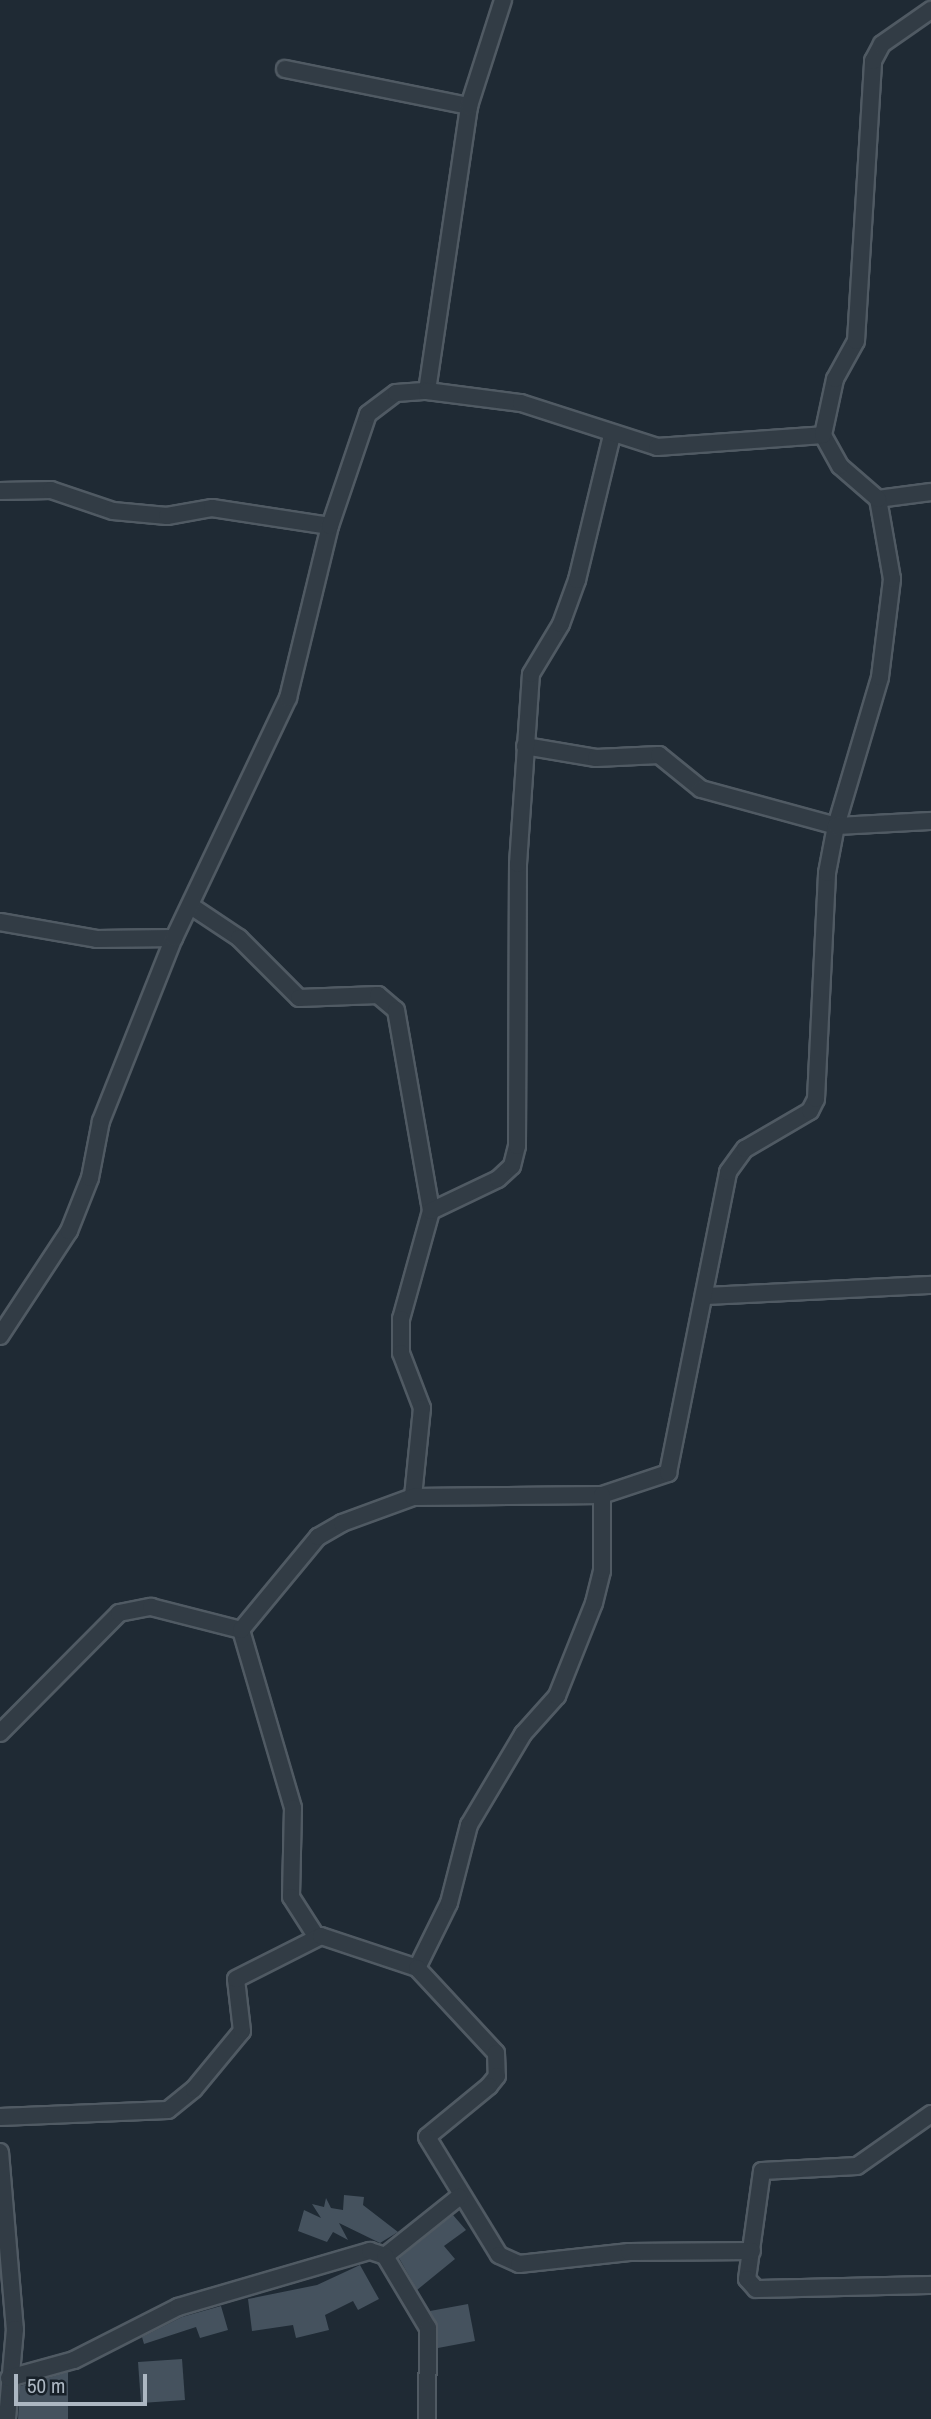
<!DOCTYPE html>
<style>
body{margin:0}
#map{position:relative;width:931px;height:2419px;overflow:hidden;background:#1f2a34;font-family:"Archivo Narrow",sans-serif}
div>[style]{position:absolute}
.building>*{inset:0;background:#45525e}
.roads{filter:drop-shadow(2px 0 #505a63) drop-shadow(-2px 0 #505a63) drop-shadow(0 2px #505a63) drop-shadow(0 -2px #505a63)}
.minor>*{height:16px;margin:-8px;padding:0 8px;transform-origin:8px;border-radius:8px;background:#323c45}
span{translate:-50% -50%;white-space:nowrap;text-align:center;line-height:1.15;-webkit-text-stroke:7px #182129;paint-order:stroke}
.scale{position:absolute;left:14px;top:2374px;width:133px;height:32px;box-sizing:border-box;border:4px solid #acb7c2;border-top:0;padding-left:9px;font-size:21px;line-height:24px;white-space:nowrap;color:#acb7c2;-webkit-text-stroke:5px #182129;paint-order:stroke}
</style>
<div id="map">
<div class="building">
<i style="clip-path:polygon(344px 2195px,364px 2197px,363px 2205px,398px 2232px,380px 2243px,339px 2223px,348px 2240px,333px 2232px,327px 2242px,298px 2231px,304px 2210px,321px 2218px,312px 2204px,324px 2207px,326px 2198px,331px 2208px,343px 2210px)"></i>
<i style="clip-path:polygon(453px 2215px,466px 2230px,444px 2246px,455px 2259px,417px 2290px,399px 2258px)"></i>
<i style="clip-path:polygon(360px 2265px,379px 2299px,358px 2310px,353px 2301px,325px 2315px,329px 2330px,296px 2338px,293px 2325px,252px 2331px,248px 2299px,317px 2285px)"></i>
<i style="clip-path:polygon(468px 2304px,475px 2341px,438px 2348px,430px 2311px)"></i>
<i style="clip-path:polygon(221px 2306px,228px 2330px,200px 2338px,196px 2327px,144px 2344px,142px 2337px,182px 2317px)"></i>
<i style="clip-path:polygon(182px 2359px,185px 2400px,141px 2403px,138px 2362px)"></i>
<i style="clip-path:polygon(68px 2372px,68px 2419px,18px 2419px,20px 2386px)"></i>
</div>
<div class="roads">
<div class="minor">
<i style="left:285px;top:69px;width:188px;rotate:11.4deg"></i>
<i style="left:427px;top:391px;width:288px;rotate:-81.6deg"></i>
<i style="left:469px;top:106px;width:111px;rotate:-72.2deg"></i>
<i style="left:0;top:491px;width:51px;rotate:-1.1deg"></i>
<i style="left:51px;top:490px;width:65px;rotate:18.7deg"></i>
<i style="left:113px;top:511px;width:54px;rotate:5.3deg"></i>
<i style="left:167px;top:516px;width:46px;rotate:-10.1deg"></i>
<i style="left:212px;top:508px;width:119px;rotate:8.7deg"></i>
<i style="left:878px;top:499px;width:53px;rotate:-7.5deg"></i>
<i style="left:525px;top:746px;width:72px;rotate:9.6deg"></i>
<i style="left:596px;top:758px;width:63px;rotate:-2.7deg"></i>
<i style="left:659px;top:755px;width:54px;rotate:39deg"></i>
<i style="left:701px;top:789px;width:140px;rotate:15.3deg"></i>
<i style="left:836px;top:826px;width:155px;rotate:-73.5deg"></i>
<i style="left:880px;top:677px;width:99px;rotate:-83deg"></i>
<i style="left:892px;top:579px;width:81px;rotate:-99.9deg"></i>
<i style="left:878px;top:499px;width:50px;rotate:-139deg"></i>
<i style="left:840px;top:466px;width:35px;rotate:-119deg"></i>
<i style="left:191px;top:906px;width:58px;rotate:33.7deg"></i>
<i style="left:239px;top:938px;width:85px;rotate:45deg"></i>
<i style="left:299px;top:998px;width:79px;rotate:-2.2deg"></i>
<i style="left:378px;top:995px;width:23px;rotate:40deg"></i>
<i style="left:396px;top:1010px;width:204px;rotate:80.1deg"></i>
<i style="left:431px;top:1211px;width:112px;rotate:105.5deg"></i>
<i style="left:401px;top:1319px;width:34px;rotate:90deg"></i>
<i style="left:401px;top:1353px;width:59px;rotate:69.1deg"></i>
<i style="left:422px;top:1408px;width:89px;rotate:95.8deg"></i>
<i style="left:0;top:922px;width:98px;rotate:9.9deg"></i>
<i style="left:97px;top:939px;width:77px;rotate:-0.7deg"></i>
<i style="left:431px;top:1211px;width:74px;rotate:-25.5deg"></i>
<i style="left:498px;top:1179px;width:19px;rotate:-43deg"></i>
<i style="left:512px;top:1166px;width:21px;rotate:-76deg"></i>
<i style="left:517px;top:1146px;width:282px;rotate:-89.8deg"></i>
<i style="left:518px;top:864px;width:190px;rotate:-86.1deg"></i>
<i style="left:531px;top:674px;width:58px;rotate:-59deg"></i>
<i style="left:561px;top:624px;width:47px;rotate:-70deg"></i>
<i style="left:577px;top:580px;width:149px;rotate:-76.4deg"></i>
<i style="left:704px;top:1296px;width:227px;rotate:-2.8deg"></i>
<i style="left:0;top:1336px;width:126px;rotate:-56.7deg"></i>
<i style="left:69px;top:1231px;width:57px;rotate:-68.4deg"></i>
<i style="left:90px;top:1178px;width:58px;rotate:-79.1deg"></i>
<i style="left:101px;top:1121px;width:197px;rotate:-68.3deg"></i>
<i style="left:174px;top:938px;width:266px;rotate:-64.6deg"></i>
<i style="left:288px;top:698px;width:177px;rotate:-76.3deg"></i>
<i style="left:330px;top:526px;width:118px;rotate:-71.3deg"></i>
<i style="left:368px;top:414px;width:35px;rotate:-37deg"></i>
<i style="left:396px;top:393px;width:31px;rotate:-4deg"></i>
<i style="left:427px;top:391px;width:95px;rotate:7.3deg"></i>
<i style="left:521px;top:403px;width:143px;rotate:17.9deg"></i>
<i style="left:657px;top:447px;width:166px;rotate:-4.1deg"></i>
<i style="left:823px;top:435px;width:57px;rotate:-77.9deg"></i>
<i style="left:835px;top:379px;width:43px;rotate:-61.1deg"></i>
<i style="left:856px;top:341px;width:281px;rotate:-86.5deg"></i>
<i style="left:873px;top:61px;width:19px;rotate:-62deg"></i>
<i style="left:882px;top:44px;width:60px;rotate:-34.8deg"></i>
<i style="left:241px;top:1630px;width:185px;rotate:73.7deg"></i>
<i style="left:293px;top:1808px;width:89px;rotate:91.3deg"></i>
<i style="left:291px;top:1897px;width:46px;rotate:57.3deg"></i>
<i style="left:0;top:1733px;width:169px;rotate:-45.2deg"></i>
<i style="left:119px;top:1613px;width:33px;rotate:-11deg"></i>
<i style="left:151px;top:1607px;width:93px;rotate:14.3deg"></i>
<i style="left:241px;top:1630px;width:121px;rotate:-50.4deg"></i>
<i style="left:318px;top:1537px;width:28px;rotate:-30deg"></i>
<i style="left:342px;top:1523px;width:76px;rotate:-20.1deg"></i>
<i style="left:413px;top:1497px;width:189px;rotate:-0.6deg"></i>
<i style="left:602px;top:1495px;width:70px;rotate:-18.4deg"></i>
<i style="left:668px;top:1473px;width:307px;rotate:-78.7deg"></i>
<i style="left:728px;top:1172px;width:29px;rotate:-54deg"></i>
<i style="left:745px;top:1149px;width:75px;rotate:-30.3deg"></i>
<i style="left:810px;top:1111px;width:13px;rotate:-63deg"></i>
<i style="left:816px;top:1099px;width:226px;rotate:-87.2deg"></i>
<i style="left:827px;top:873px;width:48px;rotate:-79.2deg"></i>
<i style="left:836px;top:826px;width:95px;rotate:-3deg"></i>
<i style="left:417px;top:1968px;width:72px;rotate:-63.8deg"></i>
<i style="left:449px;top:1903px;width:81px;rotate:-75.6deg"></i>
<i style="left:469px;top:1825px;width:106px;rotate:-59.3deg"></i>
<i style="left:523px;top:1734px;width:51px;rotate:-48.2deg"></i>
<i style="left:557px;top:1696px;width:100px;rotate:-68.3deg"></i>
<i style="left:594px;top:1603px;width:33px;rotate:-76deg"></i>
<i style="left:602px;top:1571px;width:76px;rotate:-90deg"></i>
<i style="left:931px;top:2114px;width:90px;rotate:144.9deg"></i>
<i style="left:857px;top:2166px;width:95px;rotate:177deg"></i>
<i style="left:762px;top:2171px;width:109px;rotate:97.9deg"></i>
<i style="left:747px;top:2279px;width:13px;rotate:48deg"></i>
<i style="left:756px;top:2289px;width:175px;rotate:-1.3deg"></i>
<i style="left:0;top:2117px;width:168px;rotate:-2.4deg"></i>
<i style="left:168px;top:2110px;width:33px;rotate:-39deg"></i>
<i style="left:194px;top:2089px;width:75px;rotate:-50.4deg"></i>
<i style="left:242px;top:2031px;width:52px;rotate:-96.6deg"></i>
<i style="left:236px;top:1979px;width:95px;rotate:-26.8deg"></i>
<i style="left:321px;top:1936px;width:101px;rotate:18.4deg"></i>
<i style="left:417px;top:1968px;width:116px;rotate:47.1deg"></i>
<i style="left:496px;top:2053px;width:23px;rotate:88deg"></i>
<i style="left:497px;top:2076px;width:13px;rotate:129deg"></i>
<i style="left:489px;top:2086px;width:80px;rotate:140.6deg"></i>
<i style="left:427px;top:2137px;width:138px;rotate:58.6deg"></i>
<i style="left:499px;top:2255px;width:22px;rotate:24deg"></i>
<i style="left:519px;top:2264px;width:111px;rotate:-6.2deg"></i>
<i style="left:629px;top:2252px;width:123px;rotate:-0.5deg"></i>
<i style="left:0;top:2152px;width:178px;rotate:85.2deg"></i>
<i style="left:15px;top:2329px;width:90px;rotate:95.1deg"></i>
<i style="left:385px;top:2256px;width:95px;rotate:-38.6deg"></i>
<i style="left:9px;top:2378px;width:67px;rotate:-15.5deg"></i>
<i style="left:74px;top:2360px;width:117px;rotate:-27deg"></i>
<i style="left:178px;top:2307px;width:200px;rotate:-16.3deg"></i>
<i style="left:370px;top:2251px;width:16px;rotate:18deg"></i>
<i style="left:385px;top:2256px;width:84px;rotate:59.2deg"></i>
<i style="left:428px;top:2328px;width:91px;rotate:90.6deg"></i>
</div>
</div>
<div class="scale">50 m</div>
</div>
